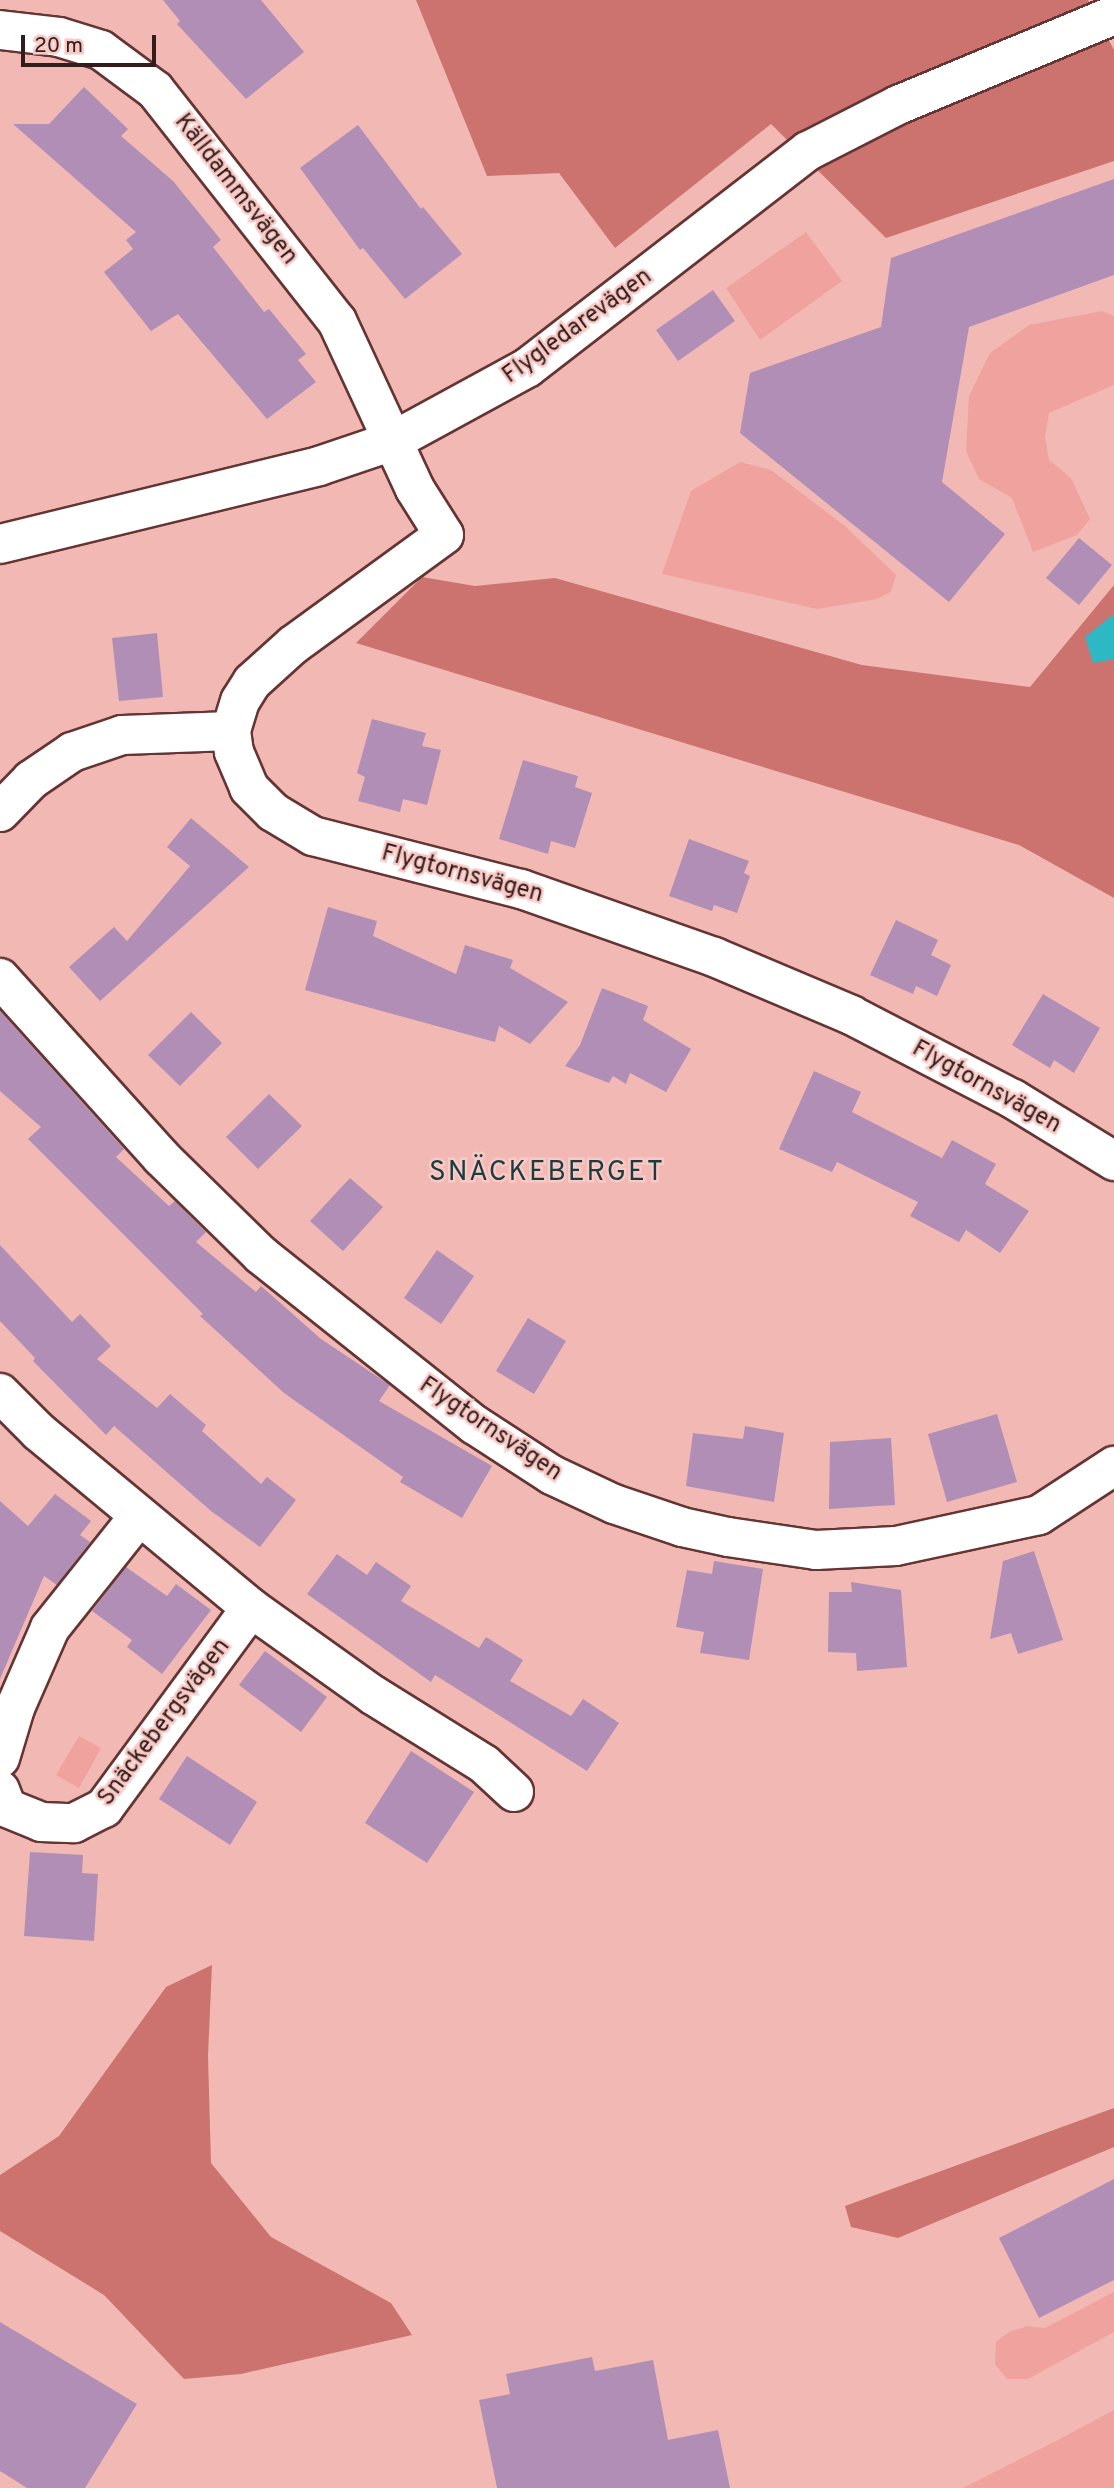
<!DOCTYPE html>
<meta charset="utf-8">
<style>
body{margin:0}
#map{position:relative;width:1114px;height:2488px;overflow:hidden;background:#f2b9b4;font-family:Overpass,sans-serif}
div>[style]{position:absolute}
.green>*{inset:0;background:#efa29e}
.forest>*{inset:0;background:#cc736f}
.water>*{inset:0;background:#2eb8c3}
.building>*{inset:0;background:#b18eb5}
.roads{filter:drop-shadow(2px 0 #643533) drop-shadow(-2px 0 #643533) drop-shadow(0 2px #643533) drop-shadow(0 -2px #643533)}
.minor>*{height:38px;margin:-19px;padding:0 19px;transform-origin:19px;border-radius:19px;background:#fff}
span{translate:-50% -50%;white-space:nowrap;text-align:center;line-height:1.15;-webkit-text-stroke:5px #f8c9c5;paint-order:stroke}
.street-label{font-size:24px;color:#321d1c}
.quarter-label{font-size:28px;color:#1a3c40;letter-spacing:2px}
.scale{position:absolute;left:21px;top:35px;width:135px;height:32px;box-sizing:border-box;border:4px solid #321d1c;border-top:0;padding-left:9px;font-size:21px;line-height:24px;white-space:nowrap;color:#321d1c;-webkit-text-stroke:5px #f8c9c5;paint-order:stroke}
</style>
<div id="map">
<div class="green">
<i style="clip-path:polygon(806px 232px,842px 281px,760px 340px,726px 288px)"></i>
<i style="clip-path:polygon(1102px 311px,1114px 316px,1114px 385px,1049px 413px,1045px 437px,1049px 460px,1071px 478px,1090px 519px,1077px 535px,1033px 552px,1012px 498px,979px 479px,966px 451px,969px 396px,990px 353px,1029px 325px)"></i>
<i style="clip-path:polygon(740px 462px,771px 470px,845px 526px,896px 575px,891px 592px,877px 599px,817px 609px,662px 574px,691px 491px)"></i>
<i style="clip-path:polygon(79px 1736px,101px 1748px,79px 1788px,56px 1775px)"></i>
<i style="clip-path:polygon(1114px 2292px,1114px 2332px,1028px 2379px,1007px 2379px,995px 2364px,996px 2342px,1009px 2332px,1027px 2326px,1045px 2328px)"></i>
<i style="clip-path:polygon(1114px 2410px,1114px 2488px,963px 2488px,1054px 2442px)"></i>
</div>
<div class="forest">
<i style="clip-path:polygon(416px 0,1088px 0,1114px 50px,1114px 161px,886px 238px,771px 124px,615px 248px,559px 173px,487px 176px)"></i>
<i style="clip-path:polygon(422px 577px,475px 586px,555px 578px,862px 665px,1030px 687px,1114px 585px,1114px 898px,1019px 845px,356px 643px)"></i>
<i style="clip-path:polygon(212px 1965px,208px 2056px,211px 2163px,271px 2237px,391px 2303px,412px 2335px,241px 2374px,184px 2379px,104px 2295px,0 2231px,0 2175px,59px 2136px,166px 1987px)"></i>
<i style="clip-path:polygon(1114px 2108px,1114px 2147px,898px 2238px,851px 2227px,845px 2206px)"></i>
</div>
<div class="water">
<i style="clip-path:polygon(1114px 614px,1114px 659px,1093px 663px,1085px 637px)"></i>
</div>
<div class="building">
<i style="clip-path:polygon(163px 0,261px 0,304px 52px,246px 99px,177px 24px,180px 21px)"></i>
<i style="clip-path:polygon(84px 87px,128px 129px,121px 136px,173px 181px,221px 240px,213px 247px,264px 312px,269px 309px,306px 354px,298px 360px,316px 382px,267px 419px,178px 314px,151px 331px,104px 272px,133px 249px,126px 240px,136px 232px,13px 124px,49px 124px)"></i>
<i style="clip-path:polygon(358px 125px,421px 209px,423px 207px,462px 254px,405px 299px,363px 248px,360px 250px,300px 168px)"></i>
<i style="clip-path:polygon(1114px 179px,1114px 275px,969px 327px,942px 482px,1005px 534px,949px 602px,740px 433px,750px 373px,881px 327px,891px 258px)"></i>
<i style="clip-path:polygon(713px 290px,735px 321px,678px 361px,656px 330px)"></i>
<i style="clip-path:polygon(1079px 538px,1112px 565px,1079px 605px,1046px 578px)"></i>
<i style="clip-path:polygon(157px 633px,163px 697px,119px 701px,112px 638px)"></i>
<i style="clip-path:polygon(372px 719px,426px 733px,422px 746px,441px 750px,427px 805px,403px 799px,400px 812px,358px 801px,365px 777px,357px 773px)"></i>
<i style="clip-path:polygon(523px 760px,578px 776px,575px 787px,592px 793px,575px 848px,551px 841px,548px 854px,499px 839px)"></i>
<i style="clip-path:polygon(191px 818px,249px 867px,100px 1001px,69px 967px,114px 927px,127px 941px,190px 866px,167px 847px)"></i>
<i style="clip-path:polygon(689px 839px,749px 861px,744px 873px,750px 876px,737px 913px,714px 905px,712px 911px,669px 896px)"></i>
<i style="clip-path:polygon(328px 907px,377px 921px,373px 936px,456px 974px,465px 945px,513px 960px,510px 968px,568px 1002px,530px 1044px,499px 1026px,495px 1042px,305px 990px)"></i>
<i style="clip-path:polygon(896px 920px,938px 940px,931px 955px,951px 965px,937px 996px,916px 986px,913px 994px,870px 975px)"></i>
<i style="clip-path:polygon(602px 988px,648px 1006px,643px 1020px,691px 1049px,666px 1092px,630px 1073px,626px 1084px,613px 1076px,609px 1083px,565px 1066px,580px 1045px)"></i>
<i style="clip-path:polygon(1043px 994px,1100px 1028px,1074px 1073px,1054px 1060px,1050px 1068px,1012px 1045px)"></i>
<i style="clip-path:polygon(0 1011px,124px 1149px,116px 1157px,169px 1206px,175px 1201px,206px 1232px,196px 1242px,256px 1292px,261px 1286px,321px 1339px,390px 1385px,379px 1401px,492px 1466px,462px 1518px,400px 1482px,403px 1477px,284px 1393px,200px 1316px,203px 1314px,28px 1139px,41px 1127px,0 1091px)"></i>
<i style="clip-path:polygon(191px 1012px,222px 1043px,180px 1086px,148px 1055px)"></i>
<i style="clip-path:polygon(814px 1071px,861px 1092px,852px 1112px,942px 1158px,952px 1140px,996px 1164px,985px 1184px,1029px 1211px,1000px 1253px,966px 1230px,959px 1242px,910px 1216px,918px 1202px,837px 1162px,832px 1172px,779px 1149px)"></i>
<i style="clip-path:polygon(269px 1094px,302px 1126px,258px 1169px,226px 1137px)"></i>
<i style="clip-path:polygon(350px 1178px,383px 1207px,343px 1251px,310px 1221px)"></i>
<i style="clip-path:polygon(0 1245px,72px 1322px,80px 1314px,111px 1346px,97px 1359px,157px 1408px,170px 1394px,206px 1425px,202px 1431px,261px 1484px,267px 1477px,296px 1500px,260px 1547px,211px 1511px,114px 1426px,106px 1435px,33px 1361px,35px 1358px,0 1321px)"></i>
<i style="clip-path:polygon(437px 1250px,474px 1276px,441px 1324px,404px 1298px)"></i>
<i style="clip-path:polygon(528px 1318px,566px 1341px,534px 1394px,496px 1371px)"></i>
<i style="clip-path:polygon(997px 1414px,1017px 1482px,947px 1502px,928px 1434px)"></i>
<i style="clip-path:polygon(745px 1426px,784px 1433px,774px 1502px,686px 1486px,693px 1433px,743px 1439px)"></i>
<i style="clip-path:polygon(891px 1438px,895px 1505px,829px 1509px,830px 1442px)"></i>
<i style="clip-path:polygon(55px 1494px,91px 1521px,80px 1535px,90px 1542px,57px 1585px,44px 1576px,0 1679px,0 1501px,28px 1526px)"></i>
<i style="clip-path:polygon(1034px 1551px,1063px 1640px,1018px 1654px,1011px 1633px,990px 1639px,1003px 1561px)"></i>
<i style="clip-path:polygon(337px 1554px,367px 1575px,376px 1562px,411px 1586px,401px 1601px,479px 1648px,486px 1637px,523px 1660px,510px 1681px,571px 1716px,583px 1699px,619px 1723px,587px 1771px,435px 1675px,431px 1682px,307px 1594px)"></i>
<i style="clip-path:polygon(714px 1561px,763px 1569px,749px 1660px,700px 1653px,704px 1632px,676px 1627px,687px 1570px,712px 1574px)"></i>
<i style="clip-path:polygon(126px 1567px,167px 1596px,176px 1584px,211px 1610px,162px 1674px,127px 1647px,132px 1640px,92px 1611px)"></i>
<i style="clip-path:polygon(851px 1582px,901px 1590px,907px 1667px,857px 1671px,856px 1653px,828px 1652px,829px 1592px,852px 1592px)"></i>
<i style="clip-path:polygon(265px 1651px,327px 1697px,301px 1732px,239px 1685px)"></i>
<i style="clip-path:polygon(411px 1751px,474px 1792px,427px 1863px,365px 1823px)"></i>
<i style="clip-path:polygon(187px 1756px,257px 1802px,230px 1845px,159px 1799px)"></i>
<i style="clip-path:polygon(30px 1852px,83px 1855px,82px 1873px,98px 1874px,94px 1941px,24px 1936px)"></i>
<i style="clip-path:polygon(1114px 2179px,1114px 2280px,1039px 2318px,999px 2238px)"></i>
<i style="clip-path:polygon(0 2322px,137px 2404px,85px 2488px,27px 2488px,0 2471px)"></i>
<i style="clip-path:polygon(592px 2357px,595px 2371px,653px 2360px,668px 2440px,718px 2430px,730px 2488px,497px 2488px,479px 2400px,510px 2394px,506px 2374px)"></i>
</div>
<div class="roads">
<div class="minor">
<i style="left:0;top:30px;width:59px;rotate:6.8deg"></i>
<i style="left:59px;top:37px;width:44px;rotate:17.2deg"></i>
<i style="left:101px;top:50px;width:67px;rotate:36.5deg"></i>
<i style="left:155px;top:90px;width:294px;rotate:51.8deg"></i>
<i style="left:337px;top:321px;width:185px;rotate:65.1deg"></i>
<i style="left:415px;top:489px;width:54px;rotate:57.8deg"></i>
<i style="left:444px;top:535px;width:187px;rotate:143.9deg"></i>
<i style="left:293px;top:645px;width:55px;rotate:137.9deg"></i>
<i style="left:252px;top:682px;width:22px;rotate:122deg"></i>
<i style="left:240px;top:701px;width:31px;rotate:107deg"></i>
<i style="left:231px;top:731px;width:21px;rotate:82deg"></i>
<i style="left:234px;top:752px;width:39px;rotate:67deg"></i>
<i style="left:249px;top:788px;width:34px;rotate:45deg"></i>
<i style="left:273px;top:812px;width:47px;rotate:31deg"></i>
<i style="left:313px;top:836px;width:215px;rotate:14.3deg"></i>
<i style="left:521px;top:889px;width:205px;rotate:19.4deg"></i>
<i style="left:714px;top:957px;width:149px;rotate:22.9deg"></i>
<i style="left:851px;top:1015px;width:182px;rotate:27.4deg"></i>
<i style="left:1013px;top:1099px;width:119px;rotate:31.5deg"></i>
<i style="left:0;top:544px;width:328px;rotate:-13.7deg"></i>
<i style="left:319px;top:466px;width:78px;rotate:-18.7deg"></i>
<i style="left:393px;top:441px;width:153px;rotate:-28.6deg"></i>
<i style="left:527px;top:368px;width:355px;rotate:-37.7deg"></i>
<i style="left:808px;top:151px;width:101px;rotate:-27.1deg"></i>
<i style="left:898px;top:105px;width:234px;rotate:-22.6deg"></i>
<i style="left:0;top:812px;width:45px;rotate:-45.9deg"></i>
<i style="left:31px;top:780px;width:50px;rotate:-34.3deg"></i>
<i style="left:72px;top:752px;width:53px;rotate:-18.8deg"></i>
<i style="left:122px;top:735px;width:109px;rotate:-2.1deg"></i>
<i style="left:0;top:978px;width:241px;rotate:48deg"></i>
<i style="left:161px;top:1157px;width:140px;rotate:44.4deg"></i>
<i style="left:261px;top:1255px;width:273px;rotate:38.5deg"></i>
<i style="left:475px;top:1425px;width:92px;rotate:33deg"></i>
<i style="left:552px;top:1475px;width:68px;rotate:25.1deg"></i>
<i style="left:614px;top:1504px;width:72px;rotate:18.7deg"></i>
<i style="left:682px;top:1527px;width:47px;rotate:12.3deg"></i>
<i style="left:728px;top:1537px;width:89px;rotate:8.4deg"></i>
<i style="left:816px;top:1550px;width:80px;rotate:-2.9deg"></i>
<i style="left:896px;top:1546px;width:146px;rotate:-12.2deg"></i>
<i style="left:1039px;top:1515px;width:90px;rotate:-33.2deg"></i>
<i style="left:0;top:1393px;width:55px;rotate:45deg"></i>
<i style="left:39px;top:1432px;width:276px;rotate:39.7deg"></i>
<i style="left:251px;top:1608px;width:150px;rotate:35.5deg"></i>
<i style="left:373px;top:1695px;width:131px;rotate:31.9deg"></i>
<i style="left:484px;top:1764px;width:41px;rotate:43deg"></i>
<i style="left:0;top:1758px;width:52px;rotate:-73.3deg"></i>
<i style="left:15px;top:1708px;width:87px;rotate:-66.4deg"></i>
<i style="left:50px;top:1628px;width:143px;rotate:-51.5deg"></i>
<i style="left:0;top:1790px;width:19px;rotate:69deg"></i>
<i style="left:7px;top:1808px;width:37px;rotate:22deg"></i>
<i style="left:41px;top:1822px;width:33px;rotate:2deg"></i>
<i style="left:74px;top:1823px;width:34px;rotate:-27deg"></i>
<i style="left:104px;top:1808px;width:248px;rotate:-53.7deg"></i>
</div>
</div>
<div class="street-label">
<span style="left:235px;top:190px;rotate:52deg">Källdammsvägen</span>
<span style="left:578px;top:327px;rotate:-36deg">Flygledarevägen</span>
<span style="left:462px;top:875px;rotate:15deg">Flygtornsvägen</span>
<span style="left:986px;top:1088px;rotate:29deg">Flygtornsvägen</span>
<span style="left:490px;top:1430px;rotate:34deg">Flygtornsvägen</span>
<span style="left:165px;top:1723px;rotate:-53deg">Snäckebergsvägen</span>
</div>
<div class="quarter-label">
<span style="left:547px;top:1173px">SNÄCKEBERGET</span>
</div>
<div class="scale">20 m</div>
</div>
